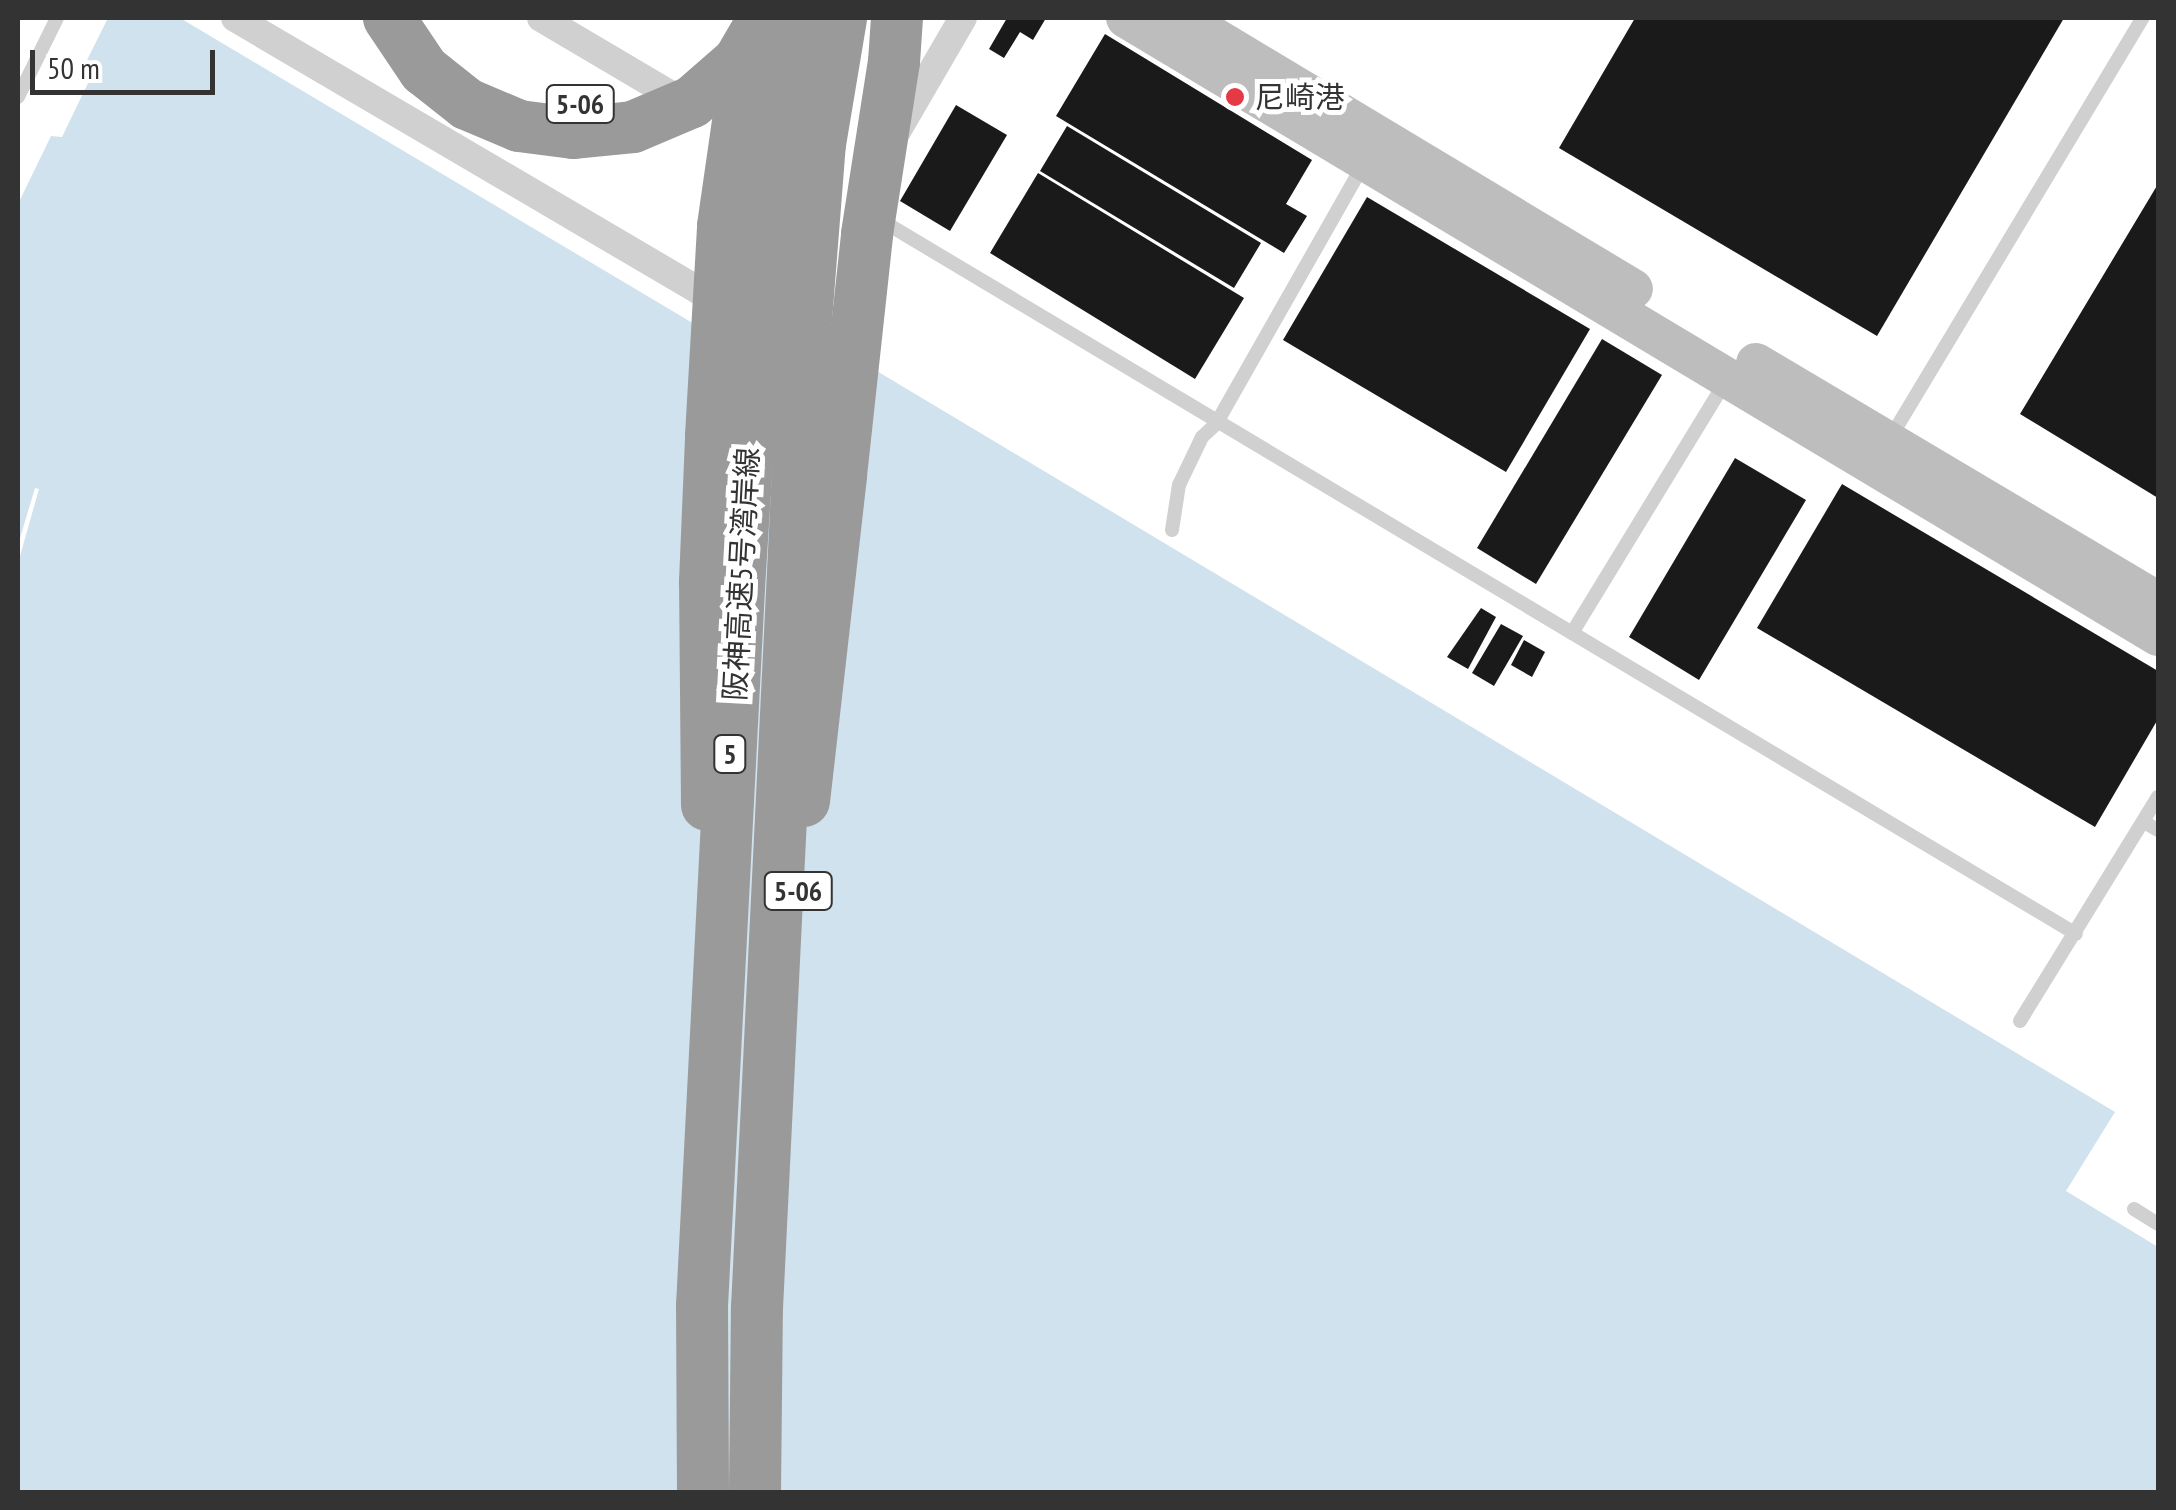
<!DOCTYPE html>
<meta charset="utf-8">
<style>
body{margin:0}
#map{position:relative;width:2176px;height:1510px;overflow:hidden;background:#fff;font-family:"PT Sans Narrow","Noto Sans JP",sans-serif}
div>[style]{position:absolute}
.water>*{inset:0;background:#cfe2ee}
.building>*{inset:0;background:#1a1a1a}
.lane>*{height:14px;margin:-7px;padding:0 7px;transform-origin:7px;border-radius:7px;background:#d0d0d0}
.street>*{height:28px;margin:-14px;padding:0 14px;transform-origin:14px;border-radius:14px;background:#d0d0d0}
.secondary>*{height:40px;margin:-20px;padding:0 20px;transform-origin:20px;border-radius:20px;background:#bdbdbd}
.highway>*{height:52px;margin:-26px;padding:0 26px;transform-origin:26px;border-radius:26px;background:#9a9a9a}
.highway-bridge>*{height:52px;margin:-26px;padding:0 26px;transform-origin:26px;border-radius:26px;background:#9a9a9a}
.dots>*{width:28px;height:28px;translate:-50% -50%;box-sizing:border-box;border:5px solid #fff;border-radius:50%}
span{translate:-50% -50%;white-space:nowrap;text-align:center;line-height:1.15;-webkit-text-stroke:10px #fff;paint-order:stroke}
.shield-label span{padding:2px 8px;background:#fff;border:2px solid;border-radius:8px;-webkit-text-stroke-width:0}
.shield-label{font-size:28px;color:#333;font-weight:700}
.poi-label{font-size:30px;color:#333}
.left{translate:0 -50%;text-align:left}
.street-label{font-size:30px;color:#333}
.frame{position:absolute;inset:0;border:20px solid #333;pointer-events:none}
.scale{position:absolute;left:30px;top:50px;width:185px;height:45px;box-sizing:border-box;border:5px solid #333;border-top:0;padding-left:12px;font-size:30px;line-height:35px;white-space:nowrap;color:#333;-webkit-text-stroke:8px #fff;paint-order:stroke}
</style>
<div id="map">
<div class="water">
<i style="clip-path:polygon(108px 18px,180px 18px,696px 325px,815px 334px,2115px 1112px,2066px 1191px,2158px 1247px,2158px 1492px,18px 1492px,18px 563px,39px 489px,35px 488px,18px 545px,18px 204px,51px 136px,62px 137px,91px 77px,83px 68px)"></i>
</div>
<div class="building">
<i style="clip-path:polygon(1007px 18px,1046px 18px,1033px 40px,1020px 32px,1004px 58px,989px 49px)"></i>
<i style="clip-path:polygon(1635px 18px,2064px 18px,1877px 336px,1559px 148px)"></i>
<i style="clip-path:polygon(1105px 34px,1312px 160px,1286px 204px,1307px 216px,1284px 253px,1056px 116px)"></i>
<i style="clip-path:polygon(956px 105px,1007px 135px,950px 231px,900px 201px)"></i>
<i style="clip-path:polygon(1067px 126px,1261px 243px,1234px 288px,1040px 171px)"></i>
<i style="clip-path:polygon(1038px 173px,1244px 298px,1195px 379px,990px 253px)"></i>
<i style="clip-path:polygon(2158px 184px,2158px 498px,2020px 414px)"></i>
<i style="clip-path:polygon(1367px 197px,1590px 329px,1506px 472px,1283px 340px)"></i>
<i style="clip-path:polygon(1602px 339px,1662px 375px,1536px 584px,1477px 548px)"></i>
<i style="clip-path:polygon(1735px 458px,1806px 500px,1699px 680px,1629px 637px)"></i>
<i style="clip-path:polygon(1842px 484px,2158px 671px,2158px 719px,2095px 827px,1757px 628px)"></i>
<i style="clip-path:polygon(1481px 608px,1496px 617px,1468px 669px,1447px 657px)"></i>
<i style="clip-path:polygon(1501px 624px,1523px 636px,1494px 686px,1472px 673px)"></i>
<i style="clip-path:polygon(1524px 640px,1545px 652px,1532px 677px,1511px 665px)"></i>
</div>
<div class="lane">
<i style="left:18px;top:97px;width:88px;rotate:-63.7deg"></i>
<i style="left:879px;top:219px;width:1394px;rotate:30.85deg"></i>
<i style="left:1889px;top:440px;width:493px;rotate:-59deg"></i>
<i style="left:1172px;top:530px;width:46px;rotate:-81.2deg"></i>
<i style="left:1179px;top:485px;width:53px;rotate:-64.4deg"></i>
<i style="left:1202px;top:437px;width:19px;rotate:-43deg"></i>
<i style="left:1216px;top:424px;width:301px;rotate:-60.4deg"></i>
<i style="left:1572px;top:633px;width:295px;rotate:-58.6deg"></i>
<i style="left:2144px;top:822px;width:16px;rotate:30deg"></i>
<i style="left:2020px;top:1021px;width:263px;rotate:-58.4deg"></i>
<i style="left:2134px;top:1209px;width:28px;rotate:32deg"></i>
</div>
<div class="street">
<i style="left:235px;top:18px;width:537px;rotate:30.43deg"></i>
<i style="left:698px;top:290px;width:30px;rotate:2deg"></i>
<i style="left:541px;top:18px;width:173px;rotate:30.6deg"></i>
<i style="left:896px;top:133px;width:133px;rotate:-59.8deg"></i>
</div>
<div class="secondary">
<i style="left:1126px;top:18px;width:1203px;rotate:30.91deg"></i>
<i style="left:1182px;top:18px;width:526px;rotate:31deg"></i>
<i style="left:1756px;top:363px;width:468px;rotate:30.7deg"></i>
</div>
<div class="highway">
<i style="left:804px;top:801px;width:328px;rotate:-83.5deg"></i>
<i style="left:707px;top:805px;width:223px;rotate:-90.5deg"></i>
<i style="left:705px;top:582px;width:146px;rotate:-87.6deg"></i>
</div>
<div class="highway-bridge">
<i style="left:389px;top:18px;width:63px;rotate:56.1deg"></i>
<i style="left:424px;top:70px;width:55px;rotate:38.3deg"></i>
<i style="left:467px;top:104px;width:56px;rotate:22.9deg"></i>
<i style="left:519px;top:126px;width:55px;rotate:7.3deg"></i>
<i style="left:574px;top:133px;width:59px;rotate:-5.8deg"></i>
<i style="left:633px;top:127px;width:64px;rotate:-23deg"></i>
<i style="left:692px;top:102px;width:62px;rotate:-41.1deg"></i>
<i style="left:739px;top:61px;width:50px;rotate:-59.8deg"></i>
<i style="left:711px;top:436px;width:210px;rotate:-86.7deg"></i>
<i style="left:723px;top:226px;width:148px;rotate:-81.8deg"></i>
<i style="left:841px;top:475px;width:242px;rotate:-83.8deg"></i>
<i style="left:867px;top:234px;width:174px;rotate:-81.1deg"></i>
<i style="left:894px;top:62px;width:44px;rotate:-86.1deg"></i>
<i style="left:703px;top:1492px;width:186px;rotate:-90.3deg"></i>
<i style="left:702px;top:1306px;width:720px;rotate:-87.05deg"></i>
<i style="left:739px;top:587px;width:337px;rotate:-86.4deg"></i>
<i style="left:760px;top:251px;width:235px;rotate:-82.7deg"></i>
<i style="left:755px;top:1492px;width:184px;rotate:-89.4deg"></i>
<i style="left:757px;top:1308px;width:963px;rotate:-87.2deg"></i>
<i style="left:804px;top:346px;width:203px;rotate:-85.5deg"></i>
<i style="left:820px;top:144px;width:128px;rotate:-80.5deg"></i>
</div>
<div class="dots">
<i style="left:1235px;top:97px;background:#e63946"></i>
</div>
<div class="shield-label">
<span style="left:580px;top:104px">5-06</span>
<span style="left:730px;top:754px">5</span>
<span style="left:798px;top:891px">5-06</span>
</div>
<div class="poi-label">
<span class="left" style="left:1255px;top:97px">尼崎港</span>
</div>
<div class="street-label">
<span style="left:741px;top:574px;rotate:-87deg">阪神高速5号湾岸線</span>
</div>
<div class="frame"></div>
<div class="scale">50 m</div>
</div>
